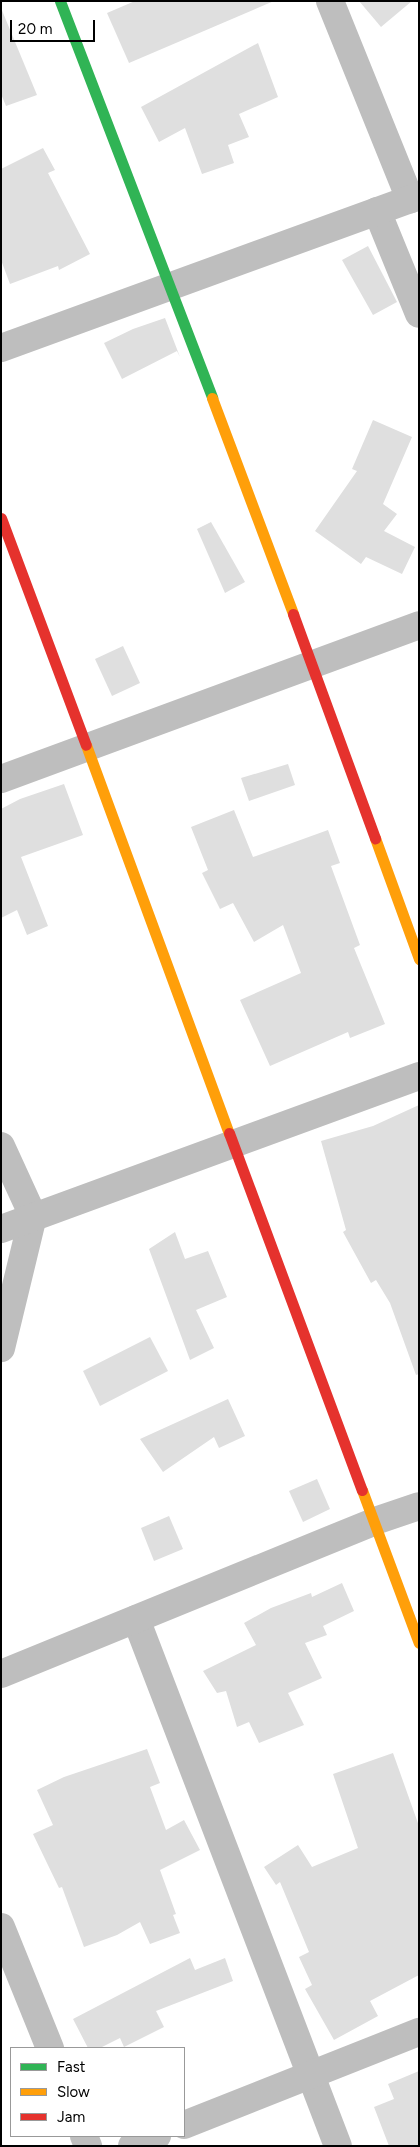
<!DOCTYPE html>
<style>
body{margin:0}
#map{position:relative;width:420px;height:2147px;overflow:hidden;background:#fff;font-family:Figtree,sans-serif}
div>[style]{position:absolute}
.building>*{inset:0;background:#dfdfdf}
.street>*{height:28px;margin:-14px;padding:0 14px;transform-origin:14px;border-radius:14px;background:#bebebe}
.fast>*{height:11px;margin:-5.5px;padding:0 5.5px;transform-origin:5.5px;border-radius:5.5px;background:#30b455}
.slow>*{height:11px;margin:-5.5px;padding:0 5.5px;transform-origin:5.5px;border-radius:5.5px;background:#ff9f0a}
.jam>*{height:11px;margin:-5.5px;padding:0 5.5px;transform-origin:5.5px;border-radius:5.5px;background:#e5322d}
span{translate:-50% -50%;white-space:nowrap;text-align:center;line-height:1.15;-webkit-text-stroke:4px #fff;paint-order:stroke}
.frame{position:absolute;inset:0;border:2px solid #000;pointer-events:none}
.legend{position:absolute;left:10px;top:2047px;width:175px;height:90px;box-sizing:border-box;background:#fff;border:1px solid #999;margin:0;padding:6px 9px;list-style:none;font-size:15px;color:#000}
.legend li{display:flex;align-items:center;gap:10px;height:25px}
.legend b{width:25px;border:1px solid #999}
.scale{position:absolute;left:10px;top:20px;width:85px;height:22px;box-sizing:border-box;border:2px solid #000;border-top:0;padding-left:6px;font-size:15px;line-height:18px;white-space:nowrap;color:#000;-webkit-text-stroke:4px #fff;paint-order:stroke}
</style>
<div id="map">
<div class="building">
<i style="clip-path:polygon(135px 1px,274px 1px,129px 63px,107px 13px)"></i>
<i style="clip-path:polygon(359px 1px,412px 1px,381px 27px)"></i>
<i style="clip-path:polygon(1px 8px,37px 95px,6px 106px,1px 94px)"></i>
<i style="clip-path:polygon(258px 43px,278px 97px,239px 114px,249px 137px,228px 145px,234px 163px,202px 174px,185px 128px,159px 142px,141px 107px)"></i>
<i style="clip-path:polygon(43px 148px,55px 170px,48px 173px,90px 254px,59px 270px,58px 266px,10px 284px,1px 260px,1px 169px)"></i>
<i style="clip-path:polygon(368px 246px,397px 302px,373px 315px,342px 260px)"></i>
<i style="clip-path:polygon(165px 318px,180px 357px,177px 351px,122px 379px,104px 343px,133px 329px)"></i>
<i style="clip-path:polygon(373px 420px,412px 437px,383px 504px,397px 514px,384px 531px,415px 547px,402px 574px,366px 557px,361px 564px,315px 531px,357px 471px,352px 469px)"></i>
<i style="clip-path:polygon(211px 522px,245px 582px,225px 593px,197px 529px)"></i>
<i style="clip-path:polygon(123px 646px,140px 683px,112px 696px,95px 659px)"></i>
<i style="clip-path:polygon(288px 764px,295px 785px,249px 801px,241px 778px)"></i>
<i style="clip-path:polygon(64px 784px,83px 835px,21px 857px,48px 926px,27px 935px,17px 910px,1px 918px,1px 809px,20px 799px)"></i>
<i style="clip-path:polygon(234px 810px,253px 857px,328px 830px,340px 863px,331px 866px,360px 945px,354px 948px,385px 1024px,350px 1038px,348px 1032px,270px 1066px,240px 1000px,301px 973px,283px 925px,254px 942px,233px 903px,220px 909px,202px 873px,208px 870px,191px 827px)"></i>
<i style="clip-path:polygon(419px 1105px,419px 1374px,416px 1375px,390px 1303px,376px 1280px,371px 1283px,343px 1232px,346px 1230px,321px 1141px,373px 1126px)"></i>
<i style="clip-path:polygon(175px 1232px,185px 1259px,208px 1251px,227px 1297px,196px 1310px,214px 1348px,190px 1360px,149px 1249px)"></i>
<i style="clip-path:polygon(150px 1337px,168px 1371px,100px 1406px,83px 1371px)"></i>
<i style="clip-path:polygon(228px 1399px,245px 1436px,219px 1448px,214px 1437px,163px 1472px,140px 1439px)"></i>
<i style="clip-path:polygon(317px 1479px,330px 1509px,303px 1522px,289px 1491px)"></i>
<i style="clip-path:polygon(169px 1516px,183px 1549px,154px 1561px,141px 1528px)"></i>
<i style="clip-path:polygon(342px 1583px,354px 1611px,323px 1626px,327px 1635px,305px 1643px,322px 1678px,288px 1693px,304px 1725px,259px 1743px,249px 1722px,237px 1727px,226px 1691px,217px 1693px,203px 1671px,256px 1645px,244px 1623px,271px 1608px,311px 1593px,312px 1597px)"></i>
<i style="clip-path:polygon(147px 1749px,160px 1783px,150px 1787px,166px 1830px,184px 1820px,200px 1850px,160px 1870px,176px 1914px,173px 1915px,180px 1933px,150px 1944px,140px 1922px,117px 1935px,84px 1947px,62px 1887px,59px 1888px,33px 1834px,53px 1825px,37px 1790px,64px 1777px)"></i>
<i style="clip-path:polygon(393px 1753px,419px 1826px,419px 1975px,370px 2001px,378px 2016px,334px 2040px,305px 1989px,312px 1985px,299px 1957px,309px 1952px,280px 1882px,276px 1885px,264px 1867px,298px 1845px,312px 1867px,358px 1848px,333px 1774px)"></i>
<i style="clip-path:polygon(190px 1958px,195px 1970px,225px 1958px,233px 1981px,156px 2011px,164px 2027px,124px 2047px,120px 2038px,100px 2048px,88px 2048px,73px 2019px)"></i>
<i style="clip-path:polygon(419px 2071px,419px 2146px,389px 2146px,374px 2107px,394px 2099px,388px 2084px)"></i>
</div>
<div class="street">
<i style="left:330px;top:1px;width:214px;rotate:68deg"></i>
<i style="left:377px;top:211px;width:111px;rotate:67.8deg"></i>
<i style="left:1px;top:348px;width:445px;rotate:-20deg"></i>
<i style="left:1px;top:779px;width:445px;rotate:-20.2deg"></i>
<i style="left:1px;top:1146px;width:77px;rotate:65.4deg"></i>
<i style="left:33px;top:1216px;width:136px;rotate:103.6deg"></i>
<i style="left:1px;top:1229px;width:445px;rotate:-20.1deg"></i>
<i style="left:136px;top:1619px;width:564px;rotate:69.03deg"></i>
<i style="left:1px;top:1674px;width:404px;rotate:-22.2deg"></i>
<i style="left:375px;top:1521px;width:46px;rotate:-18.8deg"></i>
<i style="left:1px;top:1927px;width:131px;rotate:68deg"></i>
<i style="left:184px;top:2125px;width:253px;rotate:-21.6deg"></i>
<i style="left:84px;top:2136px;width:11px;rotate:68deg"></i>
<i style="left:132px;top:2146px;width:27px;rotate:-22deg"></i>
</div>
<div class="fast">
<i style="left:60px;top:1px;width:425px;rotate:69deg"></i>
</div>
<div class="slow">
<i style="left:212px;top:398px;width:231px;rotate:69.4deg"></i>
<i style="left:86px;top:745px;width:414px;rotate:69.8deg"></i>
<i style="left:375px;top:838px;width:129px;rotate:70deg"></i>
<i style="left:362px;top:1490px;width:163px;rotate:69.6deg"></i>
</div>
<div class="jam">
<i style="left:1px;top:518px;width:242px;rotate:69.5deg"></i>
<i style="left:293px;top:614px;width:239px;rotate:69.9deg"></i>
<i style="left:229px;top:1133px;width:381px;rotate:69.6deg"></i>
</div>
<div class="frame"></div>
<ul class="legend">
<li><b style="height:6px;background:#30b455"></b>Fast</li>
<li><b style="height:6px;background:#ff9f0a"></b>Slow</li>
<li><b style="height:6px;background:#e5322d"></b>Jam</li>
</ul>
<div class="scale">20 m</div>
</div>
